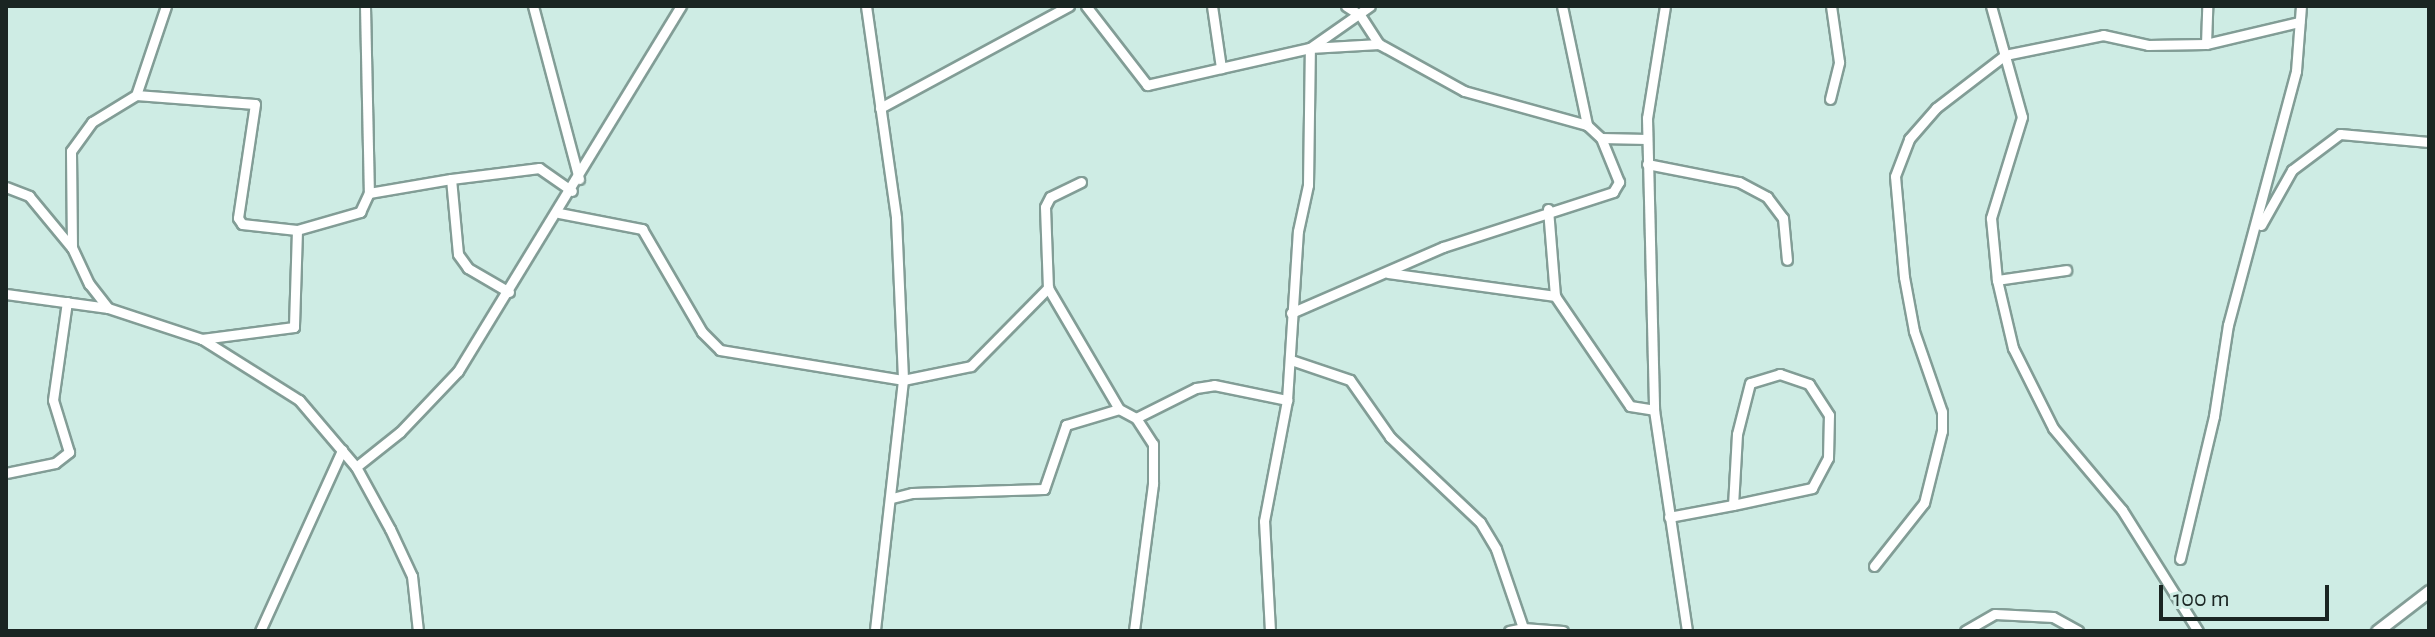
<!DOCTYPE html>
<style>
body{margin:0}
#map{position:relative;width:2435px;height:637px;overflow:hidden;background:#ceece4;font-family:"Alegreya Sans",sans-serif}
div>[style]{position:absolute}
.roads{filter:drop-shadow(2px 0 #829d96) drop-shadow(-2px 0 #829d96) drop-shadow(0 2px #829d96) drop-shadow(0 -2px #829d96)}
.minor>*{height:9px;margin:-4.5px;padding:0 4.5px;transform-origin:4.5px;border-radius:4.5px;background:#fff}
.tertiary>*{height:11px;margin:-5.5px;padding:0 5.5px;transform-origin:5.5px;border-radius:5.5px;background:#fff}
span{translate:-50% -50%;white-space:nowrap;text-align:center;line-height:1.15;-webkit-text-stroke:7px #ceece4;paint-order:stroke}
.frame{position:absolute;inset:0;border:8px solid #1a2522;pointer-events:none}
.scale{position:absolute;left:2159px;top:585px;width:170px;height:36px;box-sizing:border-box;border:4px solid #1a2522;border-top:0;padding-left:10px;font-size:24px;line-height:28px;white-space:nowrap;color:#1a2522;-webkit-text-stroke:6px #ceece4;paint-order:stroke}
</style>
<div id="map">
<div class="roads">
<div class="minor">
<i style="left:166px;top:6px;width:94px;rotate:108.6deg"></i>
<i style="left:136px;top:95px;width:119px;rotate:4.3deg"></i>
<i style="left:255px;top:104px;width:115px;rotate:98.5deg"></i>
<i style="left:238px;top:218px;width:7px;rotate:56deg"></i>
<i style="left:242px;top:224px;width:55px;rotate:6.2deg"></i>
<i style="left:297px;top:230px;width:97px;rotate:91.8deg"></i>
<i style="left:294px;top:327px;width:93px;rotate:172.6deg"></i>
<i style="left:365px;top:6px;width:187px;rotate:88.8deg"></i>
<i style="left:369px;top:193px;width:83px;rotate:-9.7deg"></i>
<i style="left:533px;top:6px;width:179px;rotate:75.1deg"></i>
<i style="left:866px;top:6px;width:214px;rotate:81.9deg"></i>
<i style="left:896px;top:218px;width:162px;rotate:87.5deg"></i>
<i style="left:903px;top:380px;width:253px;rotate:96.4deg"></i>
<i style="left:1086px;top:6px;width:100px;rotate:52.3deg"></i>
<i style="left:1147px;top:85px;width:76px;rotate:-12.9deg"></i>
<i style="left:1212px;top:6px;width:63px;rotate:81.7deg"></i>
<i style="left:1221px;top:68px;width:91px;rotate:-12.7deg"></i>
<i style="left:1310px;top:48px;width:73px;rotate:-35deg"></i>
<i style="left:1346px;top:6px;width:17px;rotate:33deg"></i>
<i style="left:1360px;top:15px;width:35px;rotate:57deg"></i>
<i style="left:1379px;top:44px;width:97px;rotate:28.9deg"></i>
<i style="left:1464px;top:91px;width:128px;rotate:15.5deg"></i>
<i style="left:1562px;top:6px;width:122px;rotate:78.1deg"></i>
<i style="left:1587px;top:125px;width:19px;rotate:43deg"></i>
<i style="left:1601px;top:138px;width:46px;rotate:1.2deg"></i>
<i style="left:1665px;top:6px;width:113px;rotate:99.1deg"></i>
<i style="left:1647px;top:118px;width:292px;rotate:88.6deg"></i>
<i style="left:1654px;top:410px;width:223px;rotate:81.5deg"></i>
<i style="left:1991px;top:6px;width:115px;rotate:74.4deg"></i>
<i style="left:2022px;top:117px;width:106px;rotate:107.1deg"></i>
<i style="left:1991px;top:218px;width:62px;rotate:84.5deg"></i>
<i style="left:1997px;top:280px;width:70px;rotate:76.8deg"></i>
<i style="left:2013px;top:348px;width:89px;rotate:63.4deg"></i>
<i style="left:2053px;top:428px;width:107px;rotate:49.9deg"></i>
<i style="left:2122px;top:510px;width:143px;rotate:57.9deg"></i>
<i style="left:2206px;top:44px;width:38px;rotate:-88deg"></i>
<i style="left:1830px;top:99px;width:38px;rotate:-76deg"></i>
<i style="left:1839px;top:62px;width:57px;rotate:-98.1deg"></i>
<i style="left:880px;top:108px;width:215px;rotate:-28.4deg"></i>
<i style="left:1647px;top:164px;width:94px;rotate:11.1deg"></i>
<i style="left:1739px;top:182px;width:32px;rotate:28deg"></i>
<i style="left:1767px;top:197px;width:26px;rotate:53deg"></i>
<i style="left:1783px;top:218px;width:42px;rotate:84.6deg"></i>
<i style="left:1081px;top:182px;width:34px;rotate:154deg"></i>
<i style="left:1050px;top:197px;width:11px;rotate:117deg"></i>
<i style="left:1045px;top:207px;width:81px;rotate:87.9deg"></i>
<i style="left:1048px;top:288px;width:140px;rotate:59.6deg"></i>
<i style="left:1119px;top:409px;width:19px;rotate:28deg"></i>
<i style="left:1136px;top:418px;width:31px;rotate:57deg"></i>
<i style="left:1153px;top:444px;width:40px;rotate:90deg"></i>
<i style="left:1153px;top:484px;width:148px;rotate:97.4deg"></i>
<i style="left:6px;top:187px;width:25px;rotate:21deg"></i>
<i style="left:29px;top:196px;width:67px;rotate:50.4deg"></i>
<i style="left:1548px;top:209px;width:87px;rotate:85.4deg"></i>
<i style="left:1555px;top:296px;width:133px;rotate:55.7deg"></i>
<i style="left:1630px;top:406px;width:24px;rotate:9deg"></i>
<i style="left:559px;top:213px;width:85px;rotate:10.9deg"></i>
<i style="left:642px;top:229px;width:119px;rotate:59.8deg"></i>
<i style="left:702px;top:332px;width:25px;rotate:45deg"></i>
<i style="left:720px;top:350px;width:185px;rotate:9.3deg"></i>
<i style="left:903px;top:380px;width:69px;rotate:-11.6deg"></i>
<i style="left:971px;top:366px;width:110px;rotate:-45.4deg"></i>
<i style="left:2261px;top:225px;width:63px;rotate:-60.6deg"></i>
<i style="left:2292px;top:170px;width:60px;rotate:-36.9deg"></i>
<i style="left:2340px;top:134px;width:89px;rotate:5.1deg"></i>
<i style="left:297px;top:230px;width:66px;rotate:-15.9deg"></i>
<i style="left:360px;top:212px;width:21px;rotate:-65deg"></i>
<i style="left:1388px;top:273px;width:169px;rotate:7.8deg"></i>
<i style="left:1997px;top:280px;width:70px;rotate:-8.2deg"></i>
<i style="left:509px;top:292px;width:48px;rotate:-149.7deg"></i>
<i style="left:468px;top:268px;width:17px;rotate:-126deg"></i>
<i style="left:458px;top:254px;width:75px;rotate:-95.3deg"></i>
<i style="left:451px;top:179px;width:89px;rotate:-7.1deg"></i>
<i style="left:539px;top:168px;width:40px;rotate:34.9deg"></i>
<i style="left:6px;top:294px;width:103px;rotate:7.8deg"></i>
<i style="left:108px;top:308px;width:99px;rotate:18.3deg"></i>
<i style="left:202px;top:339px;width:115px;rotate:32.2deg"></i>
<i style="left:299px;top:400px;width:88px;rotate:49.6deg"></i>
<i style="left:356px;top:467px;width:71px;rotate:61.3deg"></i>
<i style="left:390px;top:529px;width:52px;rotate:64.9deg"></i>
<i style="left:412px;top:576px;width:55px;rotate:83.8deg"></i>
<i style="left:108px;top:308px;width:31px;rotate:-128deg"></i>
<i style="left:89px;top:284px;width:40px;rotate:-115deg"></i>
<i style="left:72px;top:248px;width:97px;rotate:-90.6deg"></i>
<i style="left:71px;top:151px;width:36px;rotate:-54deg"></i>
<i style="left:92px;top:122px;width:52px;rotate:-31.5deg"></i>
<i style="left:1291px;top:313px;width:166px;rotate:-23.5deg"></i>
<i style="left:1443px;top:247px;width:179px;rotate:-17.9deg"></i>
<i style="left:1613px;top:192px;width:12px;rotate:-59deg"></i>
<i style="left:1619px;top:182px;width:48px;rotate:-112.2deg"></i>
<i style="left:1291px;top:360px;width:62px;rotate:18.7deg"></i>
<i style="left:1350px;top:380px;width:70px;rotate:54.9deg"></i>
<i style="left:1390px;top:437px;width:124px;rotate:43.4deg"></i>
<i style="left:1480px;top:522px;width:31px;rotate:59deg"></i>
<i style="left:1496px;top:549px;width:83px;rotate:71.1deg"></i>
<i style="left:1523px;top:628px;width:40px;rotate:4.3deg"></i>
<i style="left:1136px;top:418px;width:67px;rotate:-26.6deg"></i>
<i style="left:1196px;top:388px;width:18px;rotate:-9deg"></i>
<i style="left:1214px;top:385px;width:75px;rotate:11.6deg"></i>
<i style="left:356px;top:467px;width:56px;rotate:-38.5deg"></i>
<i style="left:400px;top:432px;width:84px;rotate:-46.4deg"></i>
<i style="left:458px;top:371px;width:428px;rotate:-58.6deg"></i>
<i style="left:6px;top:473px;width:50px;rotate:-11.5deg"></i>
<i style="left:55px;top:463px;width:18px;rotate:-38deg"></i>
<i style="left:69px;top:452px;width:54px;rotate:-107.1deg"></i>
<i style="left:53px;top:400px;width:99px;rotate:-81.9deg"></i>
<i style="left:892px;top:498px;width:21px;rotate:-14deg"></i>
<i style="left:912px;top:493px;width:132px;rotate:-1.7deg"></i>
<i style="left:1044px;top:489px;width:68px;rotate:-71deg"></i>
<i style="left:1066px;top:425px;width:55px;rotate:-16.8deg"></i>
<i style="left:1669px;top:517px;width:65px;rotate:-10.6deg"></i>
<i style="left:1733px;top:505px;width:81px;rotate:-12.1deg"></i>
<i style="left:1812px;top:488px;width:34px;rotate:-62deg"></i>
<i style="left:1828px;top:458px;width:43px;rotate:-88.7deg"></i>
<i style="left:1829px;top:415px;width:37px;rotate:-123deg"></i>
<i style="left:1809px;top:384px;width:31px;rotate:-161deg"></i>
<i style="left:1780px;top:374px;width:31px;rotate:163deg"></i>
<i style="left:1750px;top:383px;width:53px;rotate:104.3deg"></i>
<i style="left:1737px;top:434px;width:71px;rotate:93.2deg"></i>
<i style="left:2180px;top:559px;width:147px;rotate:-76.6deg"></i>
<i style="left:2214px;top:416px;width:92px;rotate:-81.3deg"></i>
<i style="left:2228px;top:325px;width:263px;rotate:-75deg"></i>
<i style="left:2296px;top:71px;width:65px;rotate:-85.6deg"></i>
<i style="left:1874px;top:566px;width:80px;rotate:-51.6deg"></i>
<i style="left:1924px;top:503px;width:74px;rotate:-76deg"></i>
<i style="left:1942px;top:431px;width:19px;rotate:-90deg"></i>
<i style="left:1942px;top:412px;width:86px;rotate:-109.1deg"></i>
<i style="left:1914px;top:331px;width:55px;rotate:-100.5deg"></i>
<i style="left:1904px;top:277px;width:101px;rotate:-95.1deg"></i>
<i style="left:1895px;top:176px;width:40px;rotate:-69deg"></i>
<i style="left:1909px;top:139px;width:41px;rotate:-48.9deg"></i>
<i style="left:1936px;top:108px;width:87px;rotate:-37.5deg"></i>
<i style="left:2005px;top:55px;width:100px;rotate:-11.5deg"></i>
<i style="left:2103px;top:35px;width:46px;rotate:12.5deg"></i>
<i style="left:2148px;top:45px;width:58px;rotate:-1deg"></i>
<i style="left:2206px;top:44px;width:96px;rotate:-13.3deg"></i>
<i style="left:260px;top:631px;width:199px;rotate:-65.6deg"></i>
<i style="left:1270px;top:631px;width:110px;rotate:-93.1deg"></i>
<i style="left:1264px;top:521px;width:123px;rotate:-79.2deg"></i>
<i style="left:1287px;top:400px;width:169px;rotate:-86.3deg"></i>
<i style="left:1298px;top:231px;width:47px;rotate:-77.7deg"></i>
<i style="left:1308px;top:185px;width:137px;rotate:-89.2deg"></i>
<i style="left:1310px;top:48px;width:69px;rotate:-3.3deg"></i>
<i style="left:1509px;top:631px;width:14px;rotate:-12deg"></i>
<i style="left:1965px;top:631px;width:34px;rotate:-30deg"></i>
<i style="left:1995px;top:614px;width:58px;rotate:3deg"></i>
<i style="left:2053px;top:617px;width:29px;rotate:29deg"></i>
</div>
<div class="tertiary">
<i style="left:2377px;top:631px;width:66px;rotate:-37.6deg"></i>
</div>
</div>
<div class="frame"></div>
<div class="scale">100 m</div>
</div>
